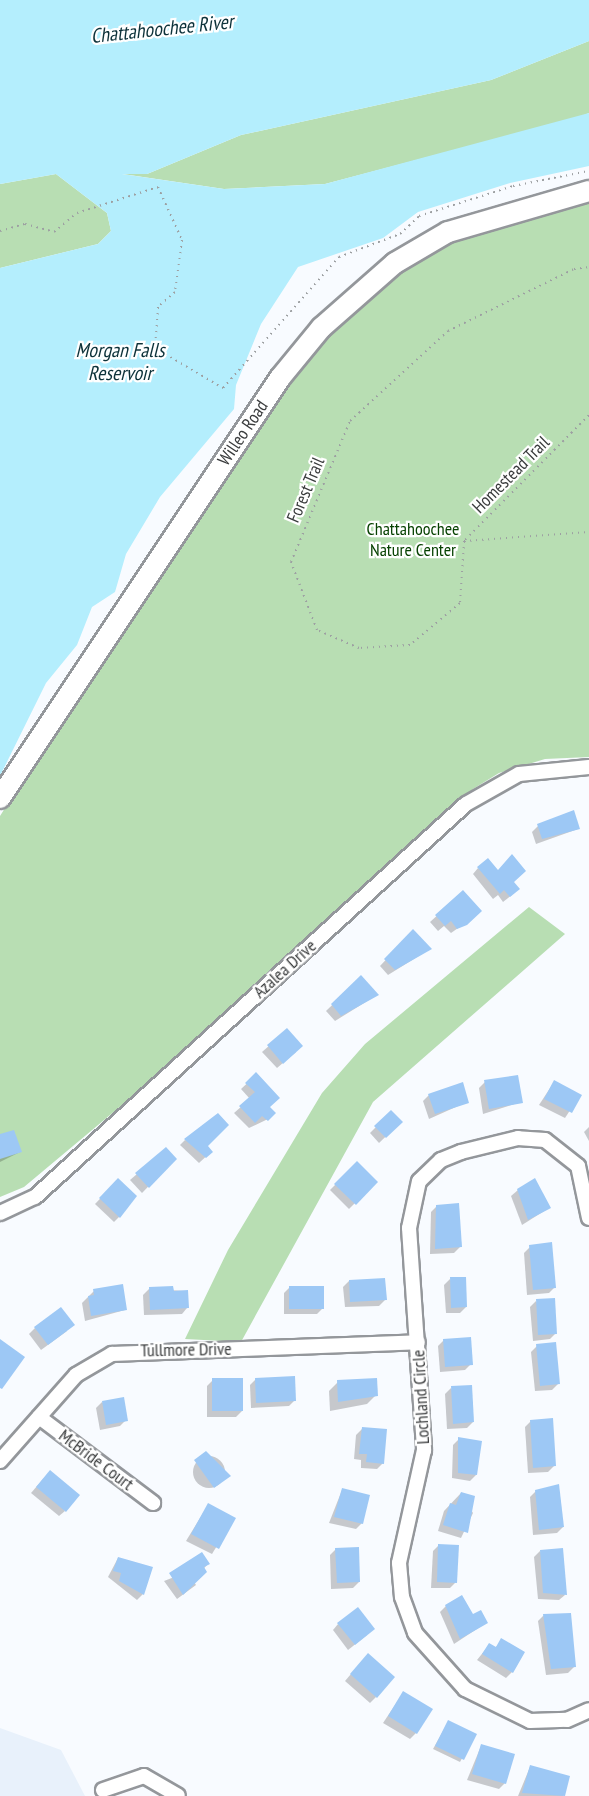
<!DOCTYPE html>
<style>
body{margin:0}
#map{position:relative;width:589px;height:1796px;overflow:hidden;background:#f8fbff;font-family:"PT Sans Narrow",sans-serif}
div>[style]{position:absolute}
.built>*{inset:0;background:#e8f1fb}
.green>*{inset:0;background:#b8deb3}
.water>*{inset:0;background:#b4eefd}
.shadow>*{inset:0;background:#0003}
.round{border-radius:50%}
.building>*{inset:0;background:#9dc8f5}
.path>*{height:2px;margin-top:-1px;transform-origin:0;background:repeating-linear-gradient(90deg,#9da0a2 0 1.5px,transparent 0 6px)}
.roads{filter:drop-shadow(2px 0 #94979b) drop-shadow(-2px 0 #94979b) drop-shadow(0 2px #94979b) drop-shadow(0 -2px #94979b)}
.street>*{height:14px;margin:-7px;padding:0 7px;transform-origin:7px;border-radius:7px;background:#fff}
.secondary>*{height:20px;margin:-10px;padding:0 10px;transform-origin:10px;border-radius:10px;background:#fff}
span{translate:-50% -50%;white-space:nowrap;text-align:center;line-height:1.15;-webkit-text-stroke:4.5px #fff;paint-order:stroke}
.street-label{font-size:18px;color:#3a3c3d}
.park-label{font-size:18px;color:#074202}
.water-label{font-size:20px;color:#0d323a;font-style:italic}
</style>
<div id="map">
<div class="built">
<i style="clip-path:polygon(0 1728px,61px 1750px,85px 1796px,0 1796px)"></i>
</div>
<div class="green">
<i style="clip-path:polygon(589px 41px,589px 113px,577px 118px,325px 184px,224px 189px,116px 173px,147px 174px,241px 135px,491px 80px)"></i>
<i style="clip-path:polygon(56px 174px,107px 213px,111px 231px,98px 244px,0 268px,0 184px)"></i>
<i style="clip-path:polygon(589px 201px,589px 757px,545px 759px,499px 773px,473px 789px,377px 885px,116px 1110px,24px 1187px,0 1197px,0 816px,280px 378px,387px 280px,456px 240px)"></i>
<i style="clip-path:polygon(529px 907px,565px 934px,373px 1102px,241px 1342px,185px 1339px,228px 1250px,322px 1093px,365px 1044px)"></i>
</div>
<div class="water">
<i style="clip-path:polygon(0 0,589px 0,589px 41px,491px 80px,241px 135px,147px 174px,122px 174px,224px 189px,325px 184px,589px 113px,589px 166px,510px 183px,418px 212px,383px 238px,298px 267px,261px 324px,236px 385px,234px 409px,160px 497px,126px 554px,115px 592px,92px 607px,77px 645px,46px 683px,0 776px,0 268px,98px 244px,111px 231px,107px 213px,56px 174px,0 184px)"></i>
</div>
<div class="shadow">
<i style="clip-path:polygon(538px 826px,578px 829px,536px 844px,532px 832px)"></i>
<i style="clip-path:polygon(478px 868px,512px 882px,512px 895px,503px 902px,498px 895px,493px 899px,473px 874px)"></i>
<i style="clip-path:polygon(463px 892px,474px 917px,451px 933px,444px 926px,438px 931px,430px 922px)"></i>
<i style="clip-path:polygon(413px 931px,430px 949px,388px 975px,380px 966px)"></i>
<i style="clip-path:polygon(361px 977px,377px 995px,335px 1021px,326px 1011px)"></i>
<i style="clip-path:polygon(287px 1030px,296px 1052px,277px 1068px,262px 1052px)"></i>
<i style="clip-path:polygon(256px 1075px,268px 1119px,249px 1128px,234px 1113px,250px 1099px,241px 1089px)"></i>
<i style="clip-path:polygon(485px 1082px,521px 1102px,483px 1114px,479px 1088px)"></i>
<i style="clip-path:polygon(554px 1082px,580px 1095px,565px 1118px,539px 1105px)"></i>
<i style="clip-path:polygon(429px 1095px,467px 1102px,429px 1119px,423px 1101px)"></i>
<i style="clip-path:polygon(391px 1112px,401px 1122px,379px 1143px,370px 1133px)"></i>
<i style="clip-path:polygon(589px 1127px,589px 1141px,584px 1132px)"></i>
<i style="clip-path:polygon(0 1136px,20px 1152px,0 1162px)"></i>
<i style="clip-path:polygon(185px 1140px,206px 1146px,211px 1152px,199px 1163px,180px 1145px)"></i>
<i style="clip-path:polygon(166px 1149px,175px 1159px,142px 1193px,130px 1180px)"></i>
<i style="clip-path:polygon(357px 1163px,376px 1182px,349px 1209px,330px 1190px)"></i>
<i style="clip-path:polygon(118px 1180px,119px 1217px,114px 1222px,95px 1204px)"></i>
<i style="clip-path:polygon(518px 1190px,549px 1208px,522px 1225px,511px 1196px)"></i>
<i style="clip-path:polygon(437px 1206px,460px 1247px,454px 1253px,430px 1254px,431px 1212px)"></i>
<i style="clip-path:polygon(530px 1247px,555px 1287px,549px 1293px,527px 1295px,524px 1253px)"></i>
<i style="clip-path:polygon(450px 1279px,466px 1307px,460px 1313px,446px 1313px,444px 1285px)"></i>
<i style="clip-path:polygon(349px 1281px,385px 1300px,379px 1306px,345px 1307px,343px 1287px)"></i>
<i style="clip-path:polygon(290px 1287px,323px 1308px,317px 1314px,284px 1314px,284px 1293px)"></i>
<i style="clip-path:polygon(149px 1289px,187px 1291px,187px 1308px,182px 1314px,144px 1315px,143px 1295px)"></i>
<i style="clip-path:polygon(94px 1291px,125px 1310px,85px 1321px,82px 1303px)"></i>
<i style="clip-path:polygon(536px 1301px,556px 1333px,550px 1339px,533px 1341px,530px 1307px)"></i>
<i style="clip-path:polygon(35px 1328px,67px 1331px,41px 1350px,29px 1334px)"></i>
<i style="clip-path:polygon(444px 1340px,471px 1364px,465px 1370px,440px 1372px,438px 1346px)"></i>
<i style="clip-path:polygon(537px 1346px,558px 1384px,552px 1390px,535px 1391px,531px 1352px)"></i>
<i style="clip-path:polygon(256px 1379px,295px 1400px,289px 1406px,251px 1408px,250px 1385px)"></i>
<i style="clip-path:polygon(213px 1380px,242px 1411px,236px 1417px,207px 1417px,207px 1386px)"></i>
<i style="clip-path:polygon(338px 1382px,376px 1395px,367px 1404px,330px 1411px,329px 1391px)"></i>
<i style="clip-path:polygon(451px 1388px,473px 1422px,467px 1428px,447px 1429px,445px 1394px)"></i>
<i style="clip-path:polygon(102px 1402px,126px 1420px,120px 1426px,100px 1430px,96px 1408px)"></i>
<i style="clip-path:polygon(531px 1421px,554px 1466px,548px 1472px,528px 1473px,525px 1427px)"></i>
<i style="clip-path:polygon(362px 1429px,383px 1463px,377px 1469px,361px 1468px,361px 1460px,354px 1459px,356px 1435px)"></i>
<i style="clip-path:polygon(459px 1439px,476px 1475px,470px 1481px,452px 1478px,453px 1445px)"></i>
<i class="round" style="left:193px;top:1456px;width:32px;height:32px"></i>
<i style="clip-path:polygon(44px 1478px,65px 1511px,59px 1516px,31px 1493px)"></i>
<i style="clip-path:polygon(342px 1490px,362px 1523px,356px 1529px,329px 1523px)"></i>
<i style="clip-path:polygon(536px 1491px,563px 1527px,557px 1533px,533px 1535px,530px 1497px)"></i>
<i style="clip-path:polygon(461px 1493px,473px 1513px,461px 1538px,438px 1531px,444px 1511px)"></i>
<i style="clip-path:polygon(208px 1505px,234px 1518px,212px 1554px,186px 1541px)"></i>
<i style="clip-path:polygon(439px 1545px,456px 1582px,450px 1588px,431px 1588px,433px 1551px)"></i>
<i style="clip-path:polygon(336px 1549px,359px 1582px,353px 1588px,331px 1589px,330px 1555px)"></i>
<i style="clip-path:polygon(540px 1551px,565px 1595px,559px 1600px,538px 1599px,534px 1557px)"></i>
<i style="clip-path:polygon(118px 1558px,143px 1594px,137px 1600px,108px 1577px)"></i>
<i style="clip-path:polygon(208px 1564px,193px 1580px,196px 1585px,177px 1599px,164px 1581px)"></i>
<i style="clip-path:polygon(446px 1606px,473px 1616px,486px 1623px,454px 1644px,440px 1612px)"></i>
<i style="clip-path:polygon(544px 1615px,574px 1667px,568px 1673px,546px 1675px,538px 1621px)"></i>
<i style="clip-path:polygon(338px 1624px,367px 1635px,348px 1650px,333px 1630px)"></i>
<i style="clip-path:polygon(502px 1640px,512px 1672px,506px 1678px,477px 1660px,489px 1645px,495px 1648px)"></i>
<i style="clip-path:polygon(362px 1661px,376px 1697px,370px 1703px,345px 1681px)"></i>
<i style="clip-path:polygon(403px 1693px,416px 1733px,410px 1739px,383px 1723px)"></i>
<i style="clip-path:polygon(448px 1722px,475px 1735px,460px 1762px,433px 1749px)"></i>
<i style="clip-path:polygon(481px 1746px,505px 1783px,499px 1789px,467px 1780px)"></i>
<i style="clip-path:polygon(530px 1767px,568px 1777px,563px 1796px,518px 1796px)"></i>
</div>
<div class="building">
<i style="clip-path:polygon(574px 810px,580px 829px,542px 839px,537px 824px)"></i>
<i style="clip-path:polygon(512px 854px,526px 871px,514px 882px,520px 889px,510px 897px,504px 890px,500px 894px,477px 867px,488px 858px,498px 870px)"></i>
<i style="clip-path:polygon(463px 890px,482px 911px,467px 925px,457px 929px,451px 921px,445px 926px,435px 915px)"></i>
<i style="clip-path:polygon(413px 929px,432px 949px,395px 970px,384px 959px)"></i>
<i style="clip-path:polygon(361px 975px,379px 995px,341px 1016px,331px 1004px)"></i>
<i style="clip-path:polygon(287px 1028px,303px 1046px,283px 1064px,267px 1045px)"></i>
<i style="clip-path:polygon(256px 1072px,280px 1098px,270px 1107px,276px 1113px,268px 1121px,262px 1116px,255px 1123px,239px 1106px,255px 1092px,245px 1083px)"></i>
<i style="clip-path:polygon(518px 1075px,523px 1103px,489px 1109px,484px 1080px)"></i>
<i style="clip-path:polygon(554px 1080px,582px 1095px,572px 1113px,544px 1099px)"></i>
<i style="clip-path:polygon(463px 1082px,469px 1103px,435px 1114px,428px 1094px)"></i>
<i style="clip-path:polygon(391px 1110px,403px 1122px,386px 1138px,374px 1126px)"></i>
<i style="clip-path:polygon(218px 1113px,229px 1125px,208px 1146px,213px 1152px,206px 1158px,184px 1139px)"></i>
<i style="clip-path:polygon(14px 1130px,22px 1152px,0 1159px,0 1134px)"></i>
<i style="clip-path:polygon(166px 1147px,177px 1159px,149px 1188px,135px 1173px)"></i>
<i style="clip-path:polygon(357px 1161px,378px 1182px,356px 1205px,334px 1184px)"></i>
<i style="clip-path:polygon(118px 1178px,137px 1196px,120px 1218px,99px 1198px)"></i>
<i style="clip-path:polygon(535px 1178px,551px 1208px,528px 1220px,517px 1189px)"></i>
<i style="clip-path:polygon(459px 1203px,462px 1247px,435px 1249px,436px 1205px)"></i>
<i style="clip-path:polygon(552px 1242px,556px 1288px,533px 1290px,529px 1245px)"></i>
<i style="clip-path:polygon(450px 1277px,466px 1277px,467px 1307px,451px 1308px)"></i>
<i style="clip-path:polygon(385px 1278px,387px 1300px,350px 1302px,349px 1280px)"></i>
<i style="clip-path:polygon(123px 1284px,127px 1310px,91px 1316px,88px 1296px,94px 1295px,93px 1289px)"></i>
<i style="clip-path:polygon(173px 1286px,174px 1291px,188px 1290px,189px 1308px,150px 1310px,149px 1287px)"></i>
<i style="clip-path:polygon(289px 1286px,324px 1286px,324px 1309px,289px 1309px)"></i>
<i style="clip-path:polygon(555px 1298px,557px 1334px,538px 1335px,536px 1299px)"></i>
<i style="clip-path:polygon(61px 1307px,75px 1325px,48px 1345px,34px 1327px)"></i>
<i style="clip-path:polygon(471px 1337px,473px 1365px,445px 1367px,443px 1339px)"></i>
<i style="clip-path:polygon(0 1339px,25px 1357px,2px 1389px,0 1388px)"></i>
<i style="clip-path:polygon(556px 1342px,560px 1384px,540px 1386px,536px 1344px)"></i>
<i style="clip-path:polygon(295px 1376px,296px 1401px,256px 1403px,255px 1378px)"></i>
<i style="clip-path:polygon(212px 1378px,243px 1378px,243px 1411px,212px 1411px)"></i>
<i style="clip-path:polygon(377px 1378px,378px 1396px,338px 1402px,337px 1380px)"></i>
<i style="clip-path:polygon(472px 1385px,474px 1422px,453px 1424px,451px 1386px)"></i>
<i style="clip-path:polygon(124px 1397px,128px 1421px,106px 1425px,102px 1401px)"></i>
<i style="clip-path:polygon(553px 1418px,556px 1466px,533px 1468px,530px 1420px)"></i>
<i style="clip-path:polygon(362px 1427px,387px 1429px,384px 1464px,366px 1462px,367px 1454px,359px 1454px)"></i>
<i style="clip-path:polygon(458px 1437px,482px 1441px,477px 1475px,458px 1473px)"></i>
<i style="clip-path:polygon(206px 1451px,231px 1476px,214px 1488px,194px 1460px)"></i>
<i style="clip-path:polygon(50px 1470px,80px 1495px,66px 1512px,36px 1487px)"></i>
<i style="clip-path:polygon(559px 1484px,564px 1527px,539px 1530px,535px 1490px)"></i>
<i style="clip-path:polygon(342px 1488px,370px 1495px,363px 1524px,334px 1517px)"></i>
<i style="clip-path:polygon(461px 1492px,475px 1496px,468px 1533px,443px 1525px,450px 1503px,456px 1505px)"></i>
<i style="clip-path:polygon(208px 1503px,236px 1518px,219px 1549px,191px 1534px)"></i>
<i style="clip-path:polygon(438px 1544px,459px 1545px,457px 1583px,437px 1582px)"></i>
<i style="clip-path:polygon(359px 1547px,360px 1582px,337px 1583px,335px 1548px)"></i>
<i style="clip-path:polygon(563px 1548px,567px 1595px,543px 1593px,540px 1550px)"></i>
<i style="clip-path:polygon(202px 1552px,210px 1564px,204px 1567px,207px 1572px,183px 1595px,169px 1573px)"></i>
<i style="clip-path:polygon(118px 1557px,153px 1567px,144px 1595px,119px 1581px,121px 1573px,113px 1571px)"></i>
<i style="clip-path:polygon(462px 1595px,473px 1614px,481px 1610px,488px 1623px,460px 1639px,445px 1605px)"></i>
<i style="clip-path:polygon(358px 1607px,375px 1629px,355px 1645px,337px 1623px)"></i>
<i style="clip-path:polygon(571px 1613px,576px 1667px,551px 1669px,543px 1614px)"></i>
<i style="clip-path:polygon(501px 1638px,525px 1652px,513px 1673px,482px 1654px,489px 1643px,496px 1647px)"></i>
<i style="clip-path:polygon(368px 1653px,395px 1677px,377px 1698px,350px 1674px)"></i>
<i style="clip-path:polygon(403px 1691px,433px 1709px,417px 1734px,388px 1716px)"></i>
<i style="clip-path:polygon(448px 1720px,477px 1734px,464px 1760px,435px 1746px)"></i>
<i style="clip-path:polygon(481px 1744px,515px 1754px,506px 1784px,472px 1774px)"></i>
<i style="clip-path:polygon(530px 1765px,570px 1776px,565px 1796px,522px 1793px)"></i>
</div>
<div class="path">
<i style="left:0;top:231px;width:26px;rotate:-16deg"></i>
<i style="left:25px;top:224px;width:30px;rotate:15deg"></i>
<i style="left:54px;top:232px;width:30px;rotate:-40deg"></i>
<i style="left:77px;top:213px;width:85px;rotate:-17.8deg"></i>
<i style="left:158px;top:187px;width:58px;rotate:65.6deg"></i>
<i style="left:182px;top:240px;width:52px;rotate:97.7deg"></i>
<i style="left:175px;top:292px;width:23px;rotate:139deg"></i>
<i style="left:158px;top:307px;width:41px;rotate:94.2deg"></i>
<i style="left:155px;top:348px;width:79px;rotate:30.5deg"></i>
<i style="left:223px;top:388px;width:175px;rotate:-48.5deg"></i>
<i style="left:339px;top:257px;width:65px;rotate:-20.7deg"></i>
<i style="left:400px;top:234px;width:26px;rotate:-43deg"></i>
<i style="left:419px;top:216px;width:99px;rotate:-17.7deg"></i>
<i style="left:513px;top:186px;width:77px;rotate:-11.2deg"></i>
<i style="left:589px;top:415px;width:177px;rotate:134.8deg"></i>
<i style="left:464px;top:541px;width:125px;rotate:-4.1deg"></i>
<i style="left:464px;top:541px;width:62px;rotate:93.7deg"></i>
<i style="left:460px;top:603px;width:65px;rotate:140deg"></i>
<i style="left:410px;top:645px;width:51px;rotate:176.6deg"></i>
<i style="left:359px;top:648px;width:46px;rotate:-156.8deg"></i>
<i style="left:317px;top:630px;width:73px;rotate:-110.9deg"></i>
<i style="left:291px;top:562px;width:153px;rotate:-67.3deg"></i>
<i style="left:350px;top:421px;width:133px;rotate:-42.6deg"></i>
<i style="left:448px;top:331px;width:140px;rotate:-26.2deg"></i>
<i style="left:574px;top:269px;width:15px;rotate:-8deg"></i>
</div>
<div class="roads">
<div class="street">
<i style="left:0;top:1213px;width:38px;rotate:-25deg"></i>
<i style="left:35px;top:1197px;width:583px;rotate:-42.36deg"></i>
<i style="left:466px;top:804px;width:61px;rotate:-29.5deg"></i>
<i style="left:519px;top:774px;width:70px;rotate:-5.7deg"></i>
<i style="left:589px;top:1218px;width:53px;rotate:-101.9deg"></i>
<i style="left:578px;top:1166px;width:42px;rotate:-141.8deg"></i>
<i style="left:545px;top:1140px;width:27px;rotate:-176deg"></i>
<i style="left:518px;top:1138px;width:59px;rotate:166.2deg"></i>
<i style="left:461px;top:1152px;width:22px;rotate:158deg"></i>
<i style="left:441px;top:1160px;width:30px;rotate:136deg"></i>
<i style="left:419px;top:1181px;width:48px;rotate:102deg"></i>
<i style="left:409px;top:1228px;width:223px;rotate:86.1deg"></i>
<i style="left:424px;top:1450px;width:116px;rotate:102.5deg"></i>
<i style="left:399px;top:1563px;width:34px;rotate:85deg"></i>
<i style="left:402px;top:1597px;width:38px;rotate:70deg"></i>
<i style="left:415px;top:1633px;width:75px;rotate:48.2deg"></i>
<i style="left:465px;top:1689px;width:72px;rotate:26.2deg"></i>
<i style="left:530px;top:1721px;width:37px;rotate:-2deg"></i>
<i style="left:567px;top:1720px;width:24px;rotate:-24deg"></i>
<i style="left:39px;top:1417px;width:143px;rotate:37deg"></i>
<i style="left:0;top:1461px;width:115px;rotate:-48.5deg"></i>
<i style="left:76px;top:1375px;width:42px;rotate:-30.3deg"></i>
<i style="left:112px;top:1354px;width:306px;rotate:-2.2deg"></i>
<i style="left:103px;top:1790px;width:43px;rotate:-18.9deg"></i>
<i style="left:144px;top:1776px;width:39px;rotate:30deg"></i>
</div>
<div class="secondary">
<i style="left:0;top:798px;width:505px;rotate:-56.31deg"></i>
<i style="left:280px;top:378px;width:65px;rotate:-50.6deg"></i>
<i style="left:321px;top:328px;width:98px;rotate:-41.3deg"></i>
<i style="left:395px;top:263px;width:61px;rotate:-30.3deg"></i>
<i style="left:448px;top:232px;width:147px;rotate:-16.2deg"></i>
</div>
</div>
<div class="street-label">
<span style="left:243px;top:433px;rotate:-56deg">Willeo Road</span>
<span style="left:511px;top:475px;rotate:-45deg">Homestead Trail</span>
<span style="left:306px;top:490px;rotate:-67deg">Forest Trail</span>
<span style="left:285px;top:969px;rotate:-42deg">Azalea Drive</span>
<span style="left:186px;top:1350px;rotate:-1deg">Tullmore Drive</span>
<span style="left:421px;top:1397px;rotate:-93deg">Lochland Circle</span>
<span style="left:96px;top:1460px;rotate:37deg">McBride Court</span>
</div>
<div class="park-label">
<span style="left:413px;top:540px">Chattahoochee<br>Nature Center</span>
</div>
<div class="water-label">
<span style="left:162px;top:29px;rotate:-6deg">Chattahoochee River</span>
<span style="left:120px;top:362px">Morgan Falls<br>Reservoir</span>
</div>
</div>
